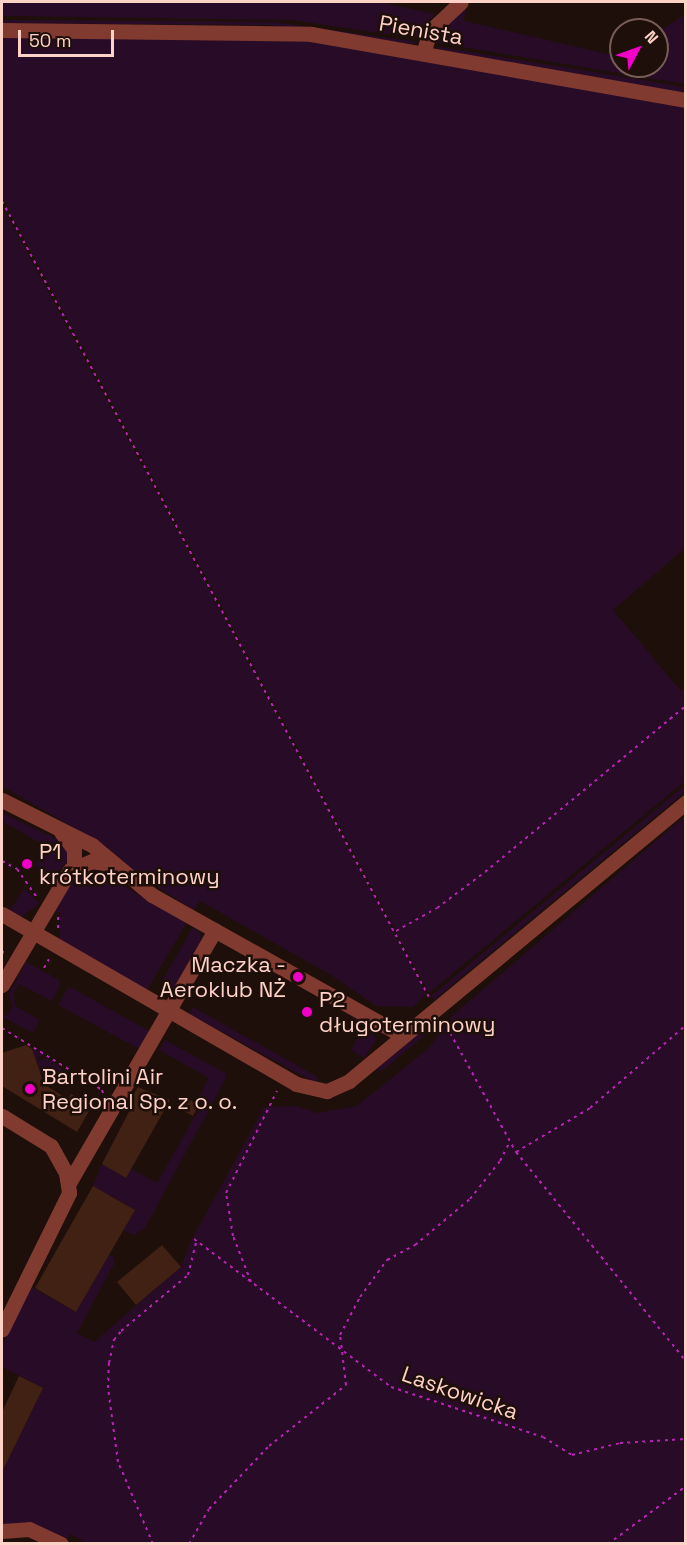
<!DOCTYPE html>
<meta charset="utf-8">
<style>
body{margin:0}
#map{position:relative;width:687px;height:1545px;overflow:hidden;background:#1e0f0a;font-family:"Space Grotesk",sans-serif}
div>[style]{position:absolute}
.green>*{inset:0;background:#280c27}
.building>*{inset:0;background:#412114}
.path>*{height:2px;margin-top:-1px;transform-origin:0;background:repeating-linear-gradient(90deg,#b822b5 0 3px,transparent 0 7.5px)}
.minor>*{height:15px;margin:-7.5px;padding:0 7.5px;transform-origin:7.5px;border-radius:7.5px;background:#813a30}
.dots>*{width:16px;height:16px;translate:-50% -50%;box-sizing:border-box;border:3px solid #1e0f0a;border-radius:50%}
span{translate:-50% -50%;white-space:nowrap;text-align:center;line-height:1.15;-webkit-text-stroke:5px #1e0f0a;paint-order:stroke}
.street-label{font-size:22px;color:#ffd2c7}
.poi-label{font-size:22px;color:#ffd2c7}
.left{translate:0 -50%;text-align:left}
.right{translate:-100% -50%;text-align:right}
.frame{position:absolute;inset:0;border:3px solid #ffd2c7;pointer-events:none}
.north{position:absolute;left:609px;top:18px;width:60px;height:60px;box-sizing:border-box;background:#1e0f0a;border:2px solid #785d56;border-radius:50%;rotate:49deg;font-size:16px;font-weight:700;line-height:24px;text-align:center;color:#ffd2c7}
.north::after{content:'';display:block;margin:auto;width:21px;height:27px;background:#f200c7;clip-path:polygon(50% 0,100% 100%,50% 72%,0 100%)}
.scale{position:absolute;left:18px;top:30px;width:96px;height:27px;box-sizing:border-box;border:3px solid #ffd2c7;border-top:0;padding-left:8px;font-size:18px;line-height:21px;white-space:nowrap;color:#ffd2c7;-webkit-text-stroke:4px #1e0f0a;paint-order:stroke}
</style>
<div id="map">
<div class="green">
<i style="clip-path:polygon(2px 2px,379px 2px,435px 14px,419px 31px,420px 39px,292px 20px,2px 16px)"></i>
<i style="clip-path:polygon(466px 6px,464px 21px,621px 57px,621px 66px,657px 66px,657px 33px,685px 14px,685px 84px,433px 42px,435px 33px)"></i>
<i style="clip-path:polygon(2px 20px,273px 22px,418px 42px,411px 44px,268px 25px,2px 23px)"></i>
<i style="clip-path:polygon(2px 36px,264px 37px,335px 44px,685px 106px,685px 548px,613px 610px,681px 691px,685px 688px,685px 781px,429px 993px,2px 197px)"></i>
<i style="clip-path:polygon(434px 46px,685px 87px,685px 94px,441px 50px)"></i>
<i style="clip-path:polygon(2px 206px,415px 971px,426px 994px,413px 1007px,376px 1006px,331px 975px,200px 901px,194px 910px,138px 875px,107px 847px,2px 786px)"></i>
<i style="clip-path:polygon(685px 785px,685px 792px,434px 1000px,431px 996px)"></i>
<i style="clip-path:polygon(2px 813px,61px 841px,71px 857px,55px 875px,43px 876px,36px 865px,45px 846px,2px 821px)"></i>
<i style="clip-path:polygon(685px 816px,685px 1543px,86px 1543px,70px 1534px,67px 1540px,30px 1523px,2px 1524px,2px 1472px,43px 1388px,2px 1367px,2px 1345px,31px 1287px,76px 1312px,109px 1255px,113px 1257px,114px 1264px,77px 1333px,94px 1342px,181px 1267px,190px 1243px,264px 1107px,296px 1106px,317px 1113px,357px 1106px,430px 1047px,452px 1016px)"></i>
<i style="clip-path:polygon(93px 868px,187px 922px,147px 990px,60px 942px,60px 914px,55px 911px,76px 875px)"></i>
<i style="clip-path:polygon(24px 889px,40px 903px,21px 917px,9px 911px)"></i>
<i style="clip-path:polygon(193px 927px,201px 934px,200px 942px,173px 990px,161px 983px)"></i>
<i style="clip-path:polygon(26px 962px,59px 980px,60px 985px,52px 1001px,19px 984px,14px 993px,15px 1006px,40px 1020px,33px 1033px,5px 1018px,2px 1020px,2px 1013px,7px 1016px,13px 1006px,9px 994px)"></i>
<i style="clip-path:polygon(72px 988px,151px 1032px,139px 1049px,58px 1005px,67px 989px)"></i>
<i style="clip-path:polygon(193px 1007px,319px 1078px,316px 1083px,189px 1014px)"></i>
<i style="clip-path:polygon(366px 1024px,376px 1040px,364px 1058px,351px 1050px)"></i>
<i style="clip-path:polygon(428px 1026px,429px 1032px,382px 1071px,375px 1069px)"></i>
<i style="clip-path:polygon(165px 1040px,225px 1073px,226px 1078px,145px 1228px,134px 1235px,123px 1230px,135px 1210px,93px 1186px,102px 1164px,126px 1178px,131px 1169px,157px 1183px,202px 1104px,200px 1094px,209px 1078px,159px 1050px)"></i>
<i style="clip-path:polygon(37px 1049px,45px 1055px,37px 1057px,39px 1061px,47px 1058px,61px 1068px,65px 1084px,39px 1072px,33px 1051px)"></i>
</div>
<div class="building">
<i style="clip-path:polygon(26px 1045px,32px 1049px,42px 1078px,40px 1082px,68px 1099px,71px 1094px,92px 1106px,77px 1132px,2px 1086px,2px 1053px)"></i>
<i style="clip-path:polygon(138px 1087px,170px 1100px,126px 1178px,102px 1164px,134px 1102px,130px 1100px)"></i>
<i style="clip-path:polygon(183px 1096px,199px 1105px,193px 1116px,176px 1107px)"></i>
<i style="clip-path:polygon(93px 1186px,135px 1210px,76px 1312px,35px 1288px)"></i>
<i style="clip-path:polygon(162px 1245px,181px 1267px,136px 1305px,117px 1282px)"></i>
<i style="clip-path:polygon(19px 1376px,43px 1388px,2px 1472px,2px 1412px)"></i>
</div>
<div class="path">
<i style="left:2px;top:201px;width:903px;rotate:61.79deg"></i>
<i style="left:2px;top:861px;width:17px;rotate:28deg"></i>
<i style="left:17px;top:869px;width:37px;rotate:55deg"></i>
<i style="left:58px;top:917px;width:12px;rotate:90deg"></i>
<i style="left:396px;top:931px;width:47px;rotate:-29.3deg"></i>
<i style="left:437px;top:908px;width:60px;rotate:-36.9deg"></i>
<i style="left:485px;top:872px;width:261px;rotate:-39.6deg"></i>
<i style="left:2px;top:954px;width:7px;rotate:-63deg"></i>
<i style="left:44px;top:968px;width:10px;rotate:-61deg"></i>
<i style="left:443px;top:1020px;width:151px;rotate:61.1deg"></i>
<i style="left:516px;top:1152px;width:86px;rotate:-30.7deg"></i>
<i style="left:590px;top:1108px;width:127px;rotate:-40.8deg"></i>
<i style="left:2px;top:1028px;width:118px;rotate:31.8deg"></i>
<i style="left:102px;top:1090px;width:6px;rotate:72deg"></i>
<i style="left:516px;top:1152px;width:269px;rotate:50.9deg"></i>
<i style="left:194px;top:1239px;width:246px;rotate:36.9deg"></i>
<i style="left:391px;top:1387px;width:160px;rotate:18.2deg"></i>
<i style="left:543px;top:1437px;width:34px;rotate:32deg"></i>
<i style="left:572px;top:1455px;width:49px;rotate:-14deg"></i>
<i style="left:620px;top:1443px;width:66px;rotate:-3.5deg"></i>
<i style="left:251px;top:1282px;width:49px;rotate:-111.4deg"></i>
<i style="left:233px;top:1236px;width:44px;rotate:-99.2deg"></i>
<i style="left:226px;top:1193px;width:114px;rotate:-63.4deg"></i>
<i style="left:153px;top:1544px;width:89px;rotate:-113.1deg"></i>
<i style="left:118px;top:1462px;width:75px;rotate:-97.7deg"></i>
<i style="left:108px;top:1388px;width:25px;rotate:-88deg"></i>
<i style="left:109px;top:1363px;width:24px;rotate:-78deg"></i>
<i style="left:114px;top:1340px;width:11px;rotate:-52deg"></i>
<i style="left:121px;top:1331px;width:87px;rotate:-39.9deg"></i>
<i style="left:188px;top:1275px;width:34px;rotate:-76deg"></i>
<i style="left:189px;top:1544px;width:40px;rotate:-60.3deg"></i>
<i style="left:209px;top:1509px;width:87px;rotate:-46.4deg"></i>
<i style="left:269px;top:1446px;width:98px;rotate:-38.4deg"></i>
<i style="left:346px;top:1385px;width:50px;rotate:-96.8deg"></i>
<i style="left:340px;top:1335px;width:43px;rotate:-62.2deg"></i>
<i style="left:360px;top:1297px;width:46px;rotate:-53.9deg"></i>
<i style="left:387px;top:1260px;width:32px;rotate:-28deg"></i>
<i style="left:415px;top:1245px;width:72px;rotate:-39.9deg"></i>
<i style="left:470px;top:1199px;width:48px;rotate:-51.7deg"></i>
<i style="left:500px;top:1161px;width:20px;rotate:-63deg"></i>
<i style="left:608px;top:1544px;width:97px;rotate:-36.6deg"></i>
</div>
<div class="minor">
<i style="left:2px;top:30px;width:309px;rotate:0.7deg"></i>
<i style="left:311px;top:34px;width:381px;rotate:10deg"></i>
<i style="left:423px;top:53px;width:23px;rotate:-72deg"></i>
<i style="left:430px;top:31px;width:42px;rotate:-43.1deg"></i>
<i style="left:2px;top:800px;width:101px;rotate:26.6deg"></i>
<i style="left:92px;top:845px;width:78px;rotate:39.8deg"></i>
<i style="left:152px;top:895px;width:288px;rotate:29.3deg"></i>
<i style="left:61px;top:832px;width:21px;rotate:53deg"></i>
<i style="left:74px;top:849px;width:17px;rotate:90deg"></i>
<i style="left:2px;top:914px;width:340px;rotate:30deg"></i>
<i style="left:296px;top:1084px;width:32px;rotate:13deg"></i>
<i style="left:327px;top:1091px;width:24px;rotate:-24deg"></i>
<i style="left:349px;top:1081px;width:438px;rotate:-39.6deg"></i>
<i style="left:2px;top:985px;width:134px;rotate:-59.4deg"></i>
<i style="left:70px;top:870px;width:24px;rotate:-22deg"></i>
<i style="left:92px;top:861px;width:22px;rotate:10deg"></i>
<i style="left:2px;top:1116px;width:57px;rotate:31.5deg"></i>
<i style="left:51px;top:1146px;width:31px;rotate:61deg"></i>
<i style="left:66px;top:1173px;width:20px;rotate:81deg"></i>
<i style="left:69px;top:1193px;width:152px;rotate:116.2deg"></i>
<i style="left:69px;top:1183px;width:292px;rotate:-60deg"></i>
<i style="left:2px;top:1531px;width:27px;rotate:-4deg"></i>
<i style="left:29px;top:1529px;width:35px;rotate:25deg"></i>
</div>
<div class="dots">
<i style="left:27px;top:864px;background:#f200c7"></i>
<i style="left:298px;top:977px;background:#f200c7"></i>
<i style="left:307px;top:1012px;background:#f200c7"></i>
<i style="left:30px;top:1089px;background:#f200c7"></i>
</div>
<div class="street-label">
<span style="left:421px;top:30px;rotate:10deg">Pienista</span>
<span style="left:460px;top:1393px;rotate:19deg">Laskowicka</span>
</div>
<div class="poi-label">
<span class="left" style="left:39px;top:864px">P1<br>krótkoterminowy</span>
<span class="right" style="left:286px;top:977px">Maczka -<br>Aeroklub NŻ</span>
<span class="left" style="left:319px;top:1012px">P2<br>długoterminowy</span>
<span class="left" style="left:42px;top:1089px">Bartolini Air<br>Regional Sp. z o. o.</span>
</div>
<div class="frame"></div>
<div class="north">N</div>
<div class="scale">50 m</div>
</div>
